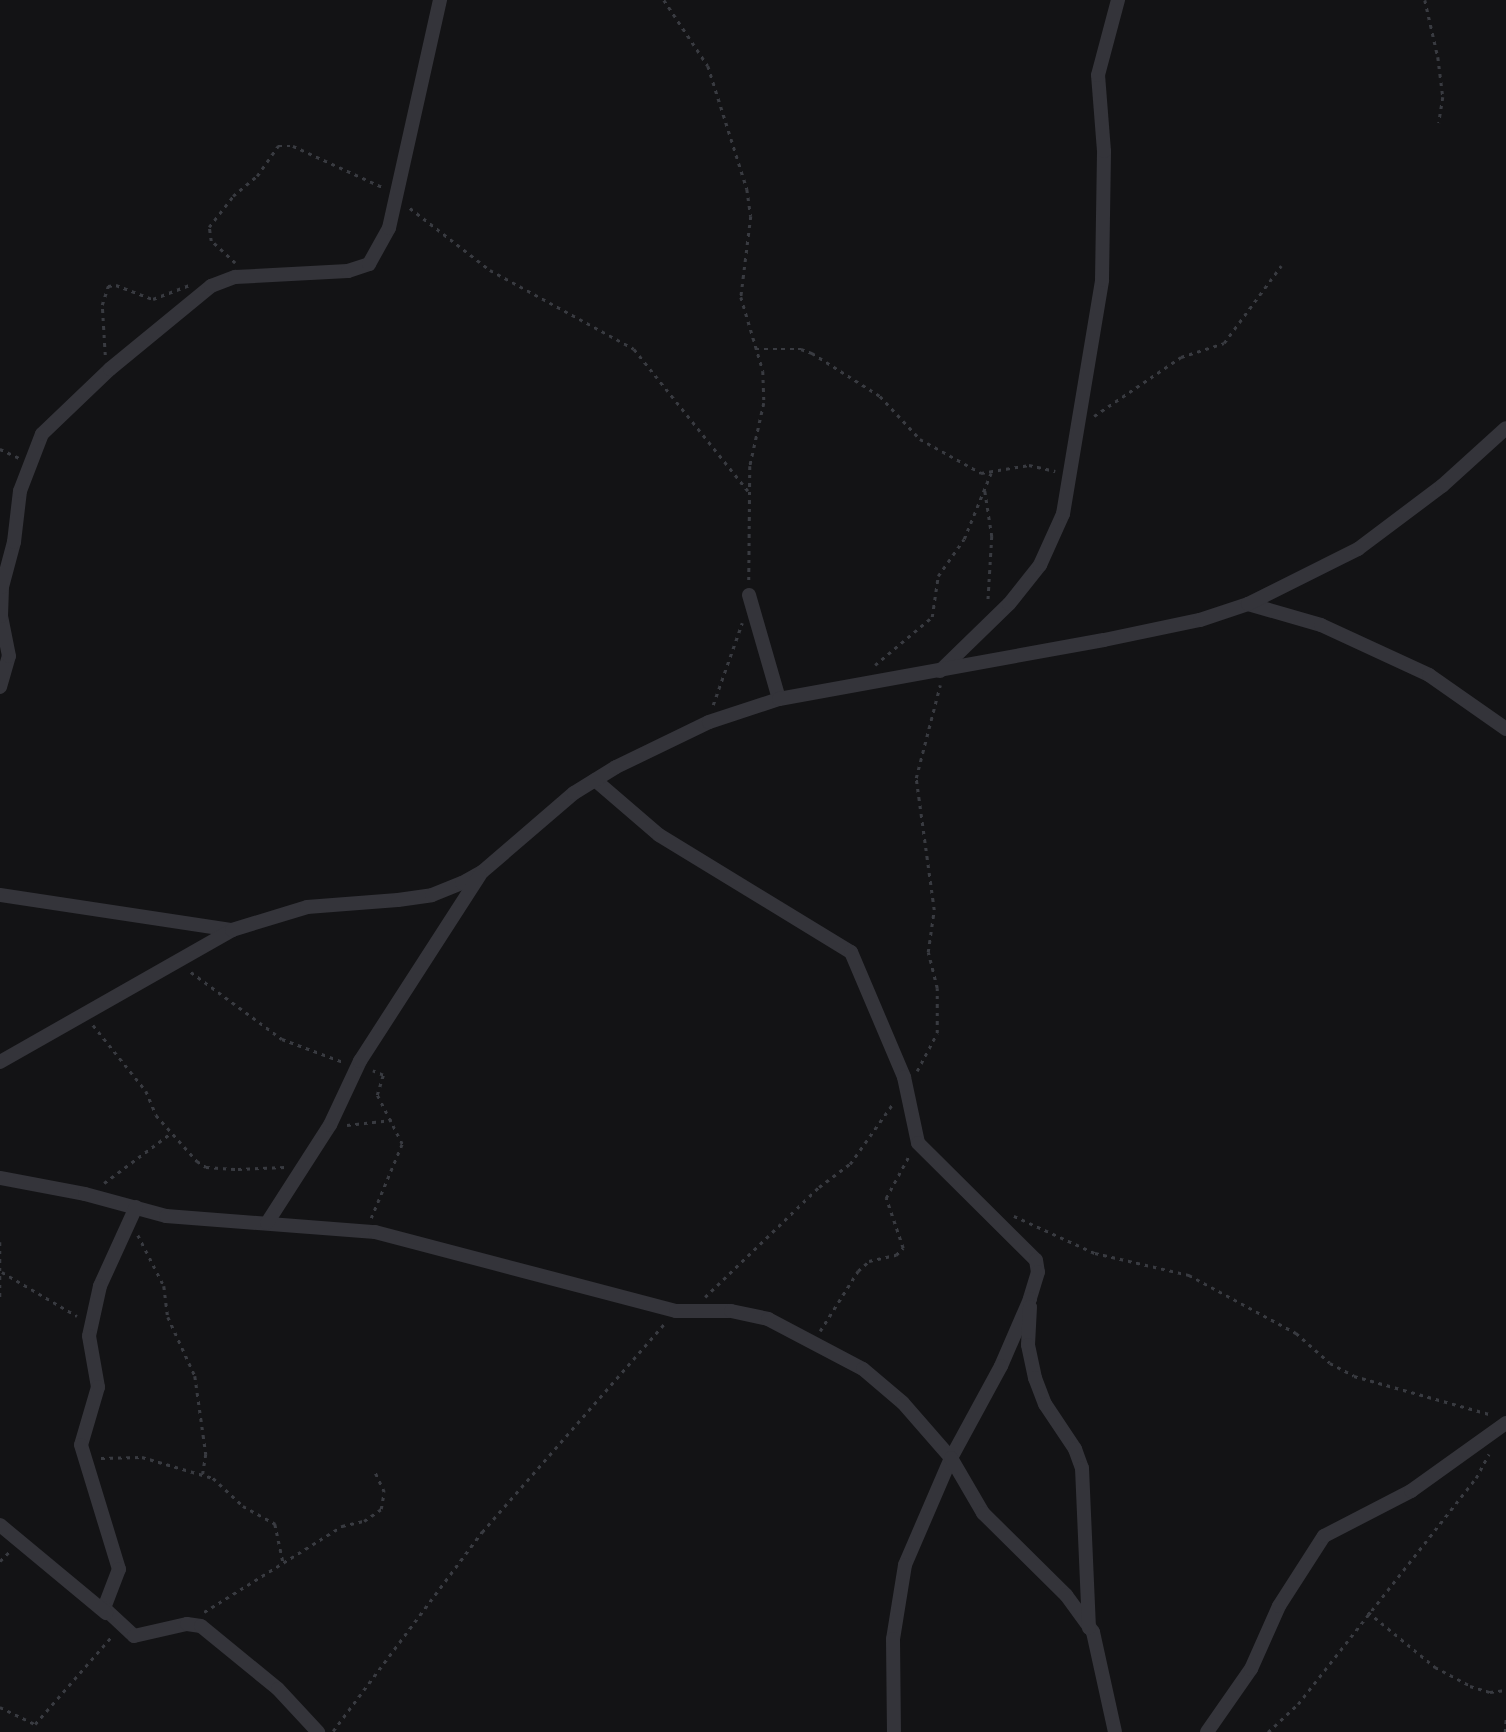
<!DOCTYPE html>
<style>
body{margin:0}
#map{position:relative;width:1506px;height:1732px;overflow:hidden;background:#131315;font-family:"Open Sans",sans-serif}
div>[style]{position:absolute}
.path>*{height:2.5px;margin-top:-1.25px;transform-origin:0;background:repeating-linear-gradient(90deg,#393b41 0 3.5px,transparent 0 8.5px)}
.minor>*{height:14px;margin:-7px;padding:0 7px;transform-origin:7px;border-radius:7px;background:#34343a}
span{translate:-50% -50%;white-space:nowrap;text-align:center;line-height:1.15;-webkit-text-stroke:5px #0e0e10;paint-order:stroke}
</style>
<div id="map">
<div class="path">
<i style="left:664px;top:0;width:79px;rotate:56.3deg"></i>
<i style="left:708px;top:66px;width:129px;rotate:72.4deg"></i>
<i style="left:747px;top:189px;width:27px;rotate:82deg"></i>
<i style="left:751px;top:216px;width:82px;rotate:97deg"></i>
<i style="left:741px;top:297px;width:77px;rotate:73.4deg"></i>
<i style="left:763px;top:371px;width:32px;rotate:88deg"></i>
<i style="left:764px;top:403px;width:65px;rotate:102.5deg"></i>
<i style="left:750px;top:466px;width:116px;rotate:90.5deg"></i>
<i style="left:1425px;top:0;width:58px;rotate:77.2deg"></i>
<i style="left:1438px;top:57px;width:40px;rotate:82.9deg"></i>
<i style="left:1443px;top:97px;width:26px;rotate:99deg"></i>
<i style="left:410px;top:208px;width:101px;rotate:37.8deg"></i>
<i style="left:490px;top:270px;width:164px;rotate:28.7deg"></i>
<i style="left:634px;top:349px;width:182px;rotate:51.2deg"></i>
<i style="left:235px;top:263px;width:33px;rotate:-137deg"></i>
<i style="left:211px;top:241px;width:14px;rotate:-98deg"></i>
<i style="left:209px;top:227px;width:39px;rotate:-52deg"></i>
<i style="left:233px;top:196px;width:31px;rotate:-40deg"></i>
<i style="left:257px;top:176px;width:37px;rotate:-55deg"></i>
<i style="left:278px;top:146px;width:15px"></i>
<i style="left:293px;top:146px;width:98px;rotate:24.7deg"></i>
<i style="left:756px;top:349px;width:45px"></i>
<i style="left:801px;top:349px;width:12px;rotate:20deg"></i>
<i style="left:812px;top:353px;width:80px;rotate:32.3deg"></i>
<i style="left:880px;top:396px;width:59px;rotate:47.1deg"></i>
<i style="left:920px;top:439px;width:70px;rotate:29.1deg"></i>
<i style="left:981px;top:473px;width:49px;rotate:-9.5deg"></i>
<i style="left:1029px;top:465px;width:27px;rotate:13deg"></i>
<i style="left:105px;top:355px;width:50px;rotate:-93.4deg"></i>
<i style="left:102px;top:305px;width:20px;rotate:-72deg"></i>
<i style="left:108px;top:286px;width:8px;rotate:-7deg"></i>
<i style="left:116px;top:285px;width:40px;rotate:21deg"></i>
<i style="left:153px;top:299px;width:39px;rotate:-21deg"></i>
<i style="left:1094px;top:416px;width:105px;rotate:-34.1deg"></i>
<i style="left:1181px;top:357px;width:45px;rotate:-18deg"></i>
<i style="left:1224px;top:343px;width:96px;rotate:-53.5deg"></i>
<i style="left:0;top:449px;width:21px;rotate:25deg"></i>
<i style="left:985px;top:491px;width:46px;rotate:81.2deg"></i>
<i style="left:992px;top:536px;width:67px;rotate:93.4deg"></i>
<i style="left:875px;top:665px;width:75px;rotate:-40.1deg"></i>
<i style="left:932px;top:617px;width:41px;rotate:-81.7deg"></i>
<i style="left:938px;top:576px;width:45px;rotate:-54.9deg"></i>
<i style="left:964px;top:539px;width:71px;rotate:-67.8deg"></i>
<i style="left:713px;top:705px;width:87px;rotate:-70.5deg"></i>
<i style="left:191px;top:972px;width:113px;rotate:36.4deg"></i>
<i style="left:282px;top:1039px;width:65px;rotate:20.7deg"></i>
<i style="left:93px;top:1025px;width:85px;rotate:51.2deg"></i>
<i style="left:146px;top:1091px;width:26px;rotate:67deg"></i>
<i style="left:156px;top:1115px;width:62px;rotate:48.3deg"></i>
<i style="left:197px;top:1161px;width:11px;rotate:34deg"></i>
<i style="left:206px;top:1167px;width:32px;rotate:4deg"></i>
<i style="left:238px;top:1169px;width:48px;rotate:-2.4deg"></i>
<i style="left:917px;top:1071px;width:43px;rotate:-62.2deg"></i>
<i style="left:937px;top:1033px;width:45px;rotate:-90deg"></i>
<i style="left:937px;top:988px;width:37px;rotate:-104deg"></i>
<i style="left:928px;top:952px;width:42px;rotate:-81.9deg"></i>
<i style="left:934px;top:910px;width:133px;rotate:-97.8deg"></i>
<i style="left:916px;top:778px;width:96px;rotate:-75.5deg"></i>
<i style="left:347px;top:1125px;width:45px;rotate:-6.3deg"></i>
<i style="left:104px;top:1183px;width:84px;rotate:-36.7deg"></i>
<i style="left:1014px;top:1216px;width:89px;rotate:24.6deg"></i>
<i style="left:1095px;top:1253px;width:97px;rotate:13.2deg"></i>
<i style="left:1189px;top:1275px;width:122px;rotate:28.5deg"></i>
<i style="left:1296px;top:1333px;width:45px;rotate:41.4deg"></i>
<i style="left:1330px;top:1363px;width:27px;rotate:28deg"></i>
<i style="left:1354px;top:1376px;width:144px;rotate:15.7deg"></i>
<i style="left:371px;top:1218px;width:80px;rotate:-67.3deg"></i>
<i style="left:402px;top:1144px;width:55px;rotate:-117deg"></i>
<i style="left:377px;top:1095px;width:21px;rotate:-73deg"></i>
<i style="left:383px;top:1075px;width:11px;rotate:-158deg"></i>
<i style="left:138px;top:1235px;width:57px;rotate:63deg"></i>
<i style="left:164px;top:1286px;width:31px;rotate:83deg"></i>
<i style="left:168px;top:1317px;width:65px;rotate:65.4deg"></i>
<i style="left:195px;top:1376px;width:79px;rotate:82deg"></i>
<i style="left:206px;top:1454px;width:20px;rotate:99deg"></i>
<i style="left:0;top:1242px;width:57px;rotate:90deg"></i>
<i style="left:2px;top:1272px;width:87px;rotate:30.4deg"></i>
<i style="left:705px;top:1297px;width:158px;rotate:-44deg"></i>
<i style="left:819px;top:1187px;width:39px;rotate:-37deg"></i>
<i style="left:850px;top:1164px;width:76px;rotate:-54.6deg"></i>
<i style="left:820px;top:1331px;width:71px;rotate:-57.7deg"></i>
<i style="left:858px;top:1271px;width:15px;rotate:-42deg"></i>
<i style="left:869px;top:1261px;width:28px;rotate:-13deg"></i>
<i style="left:896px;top:1255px;width:10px;rotate:-45deg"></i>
<i style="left:903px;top:1248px;width:53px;rotate:-108.8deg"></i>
<i style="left:886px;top:1198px;width:50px;rotate:-61.4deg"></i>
<i style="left:101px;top:1458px;width:41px;rotate:-1.4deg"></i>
<i style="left:142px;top:1457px;width:74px;rotate:16.5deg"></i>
<i style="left:213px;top:1478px;width:41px;rotate:43deg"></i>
<i style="left:243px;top:1506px;width:37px;rotate:29deg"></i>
<i style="left:275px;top:1524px;width:40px;rotate:78deg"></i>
<i style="left:0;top:1561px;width:13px;rotate:-45deg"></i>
<i style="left:204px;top:1612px;width:163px;rotate:-31.9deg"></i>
<i style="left:342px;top:1526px;width:23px;rotate:-13deg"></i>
<i style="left:364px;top:1521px;width:21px;rotate:-35deg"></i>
<i style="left:381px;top:1509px;width:17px;rotate:-80deg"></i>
<i style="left:384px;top:1492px;width:23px;rotate:-115deg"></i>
<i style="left:1368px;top:1612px;width:87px;rotate:39.4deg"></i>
<i style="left:1435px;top:1667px;width:40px;rotate:28deg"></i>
<i style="left:1470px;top:1686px;width:21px;rotate:17deg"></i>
<i style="left:1490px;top:1692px;width:16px;rotate:-7deg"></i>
<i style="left:0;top:1707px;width:39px;rotate:26deg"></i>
<i style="left:35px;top:1724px;width:118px;rotate:-48.8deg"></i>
<i style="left:333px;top:1731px;width:249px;rotate:-53.2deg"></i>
<i style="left:482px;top:1532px;width:276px;rotate:-48.8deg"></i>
<i style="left:1268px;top:1732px;width:41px;rotate:-43deg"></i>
<i style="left:1298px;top:1704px;width:288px;rotate:-51.8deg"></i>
<i style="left:1476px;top:1478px;width:27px;rotate:-62deg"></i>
<i style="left:1505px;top:1732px;width:14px;rotate:-86deg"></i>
</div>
<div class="minor">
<i style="left:749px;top:595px;width:108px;rotate:73.9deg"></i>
<i style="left:1248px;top:604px;width:76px;rotate:16deg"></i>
<i style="left:1321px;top:625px;width:119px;rotate:24.8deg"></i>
<i style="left:1429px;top:675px;width:94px;rotate:35deg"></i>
<i style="left:940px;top:671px;width:96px;rotate:-44.2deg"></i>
<i style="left:1009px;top:604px;width:50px;rotate:-51.5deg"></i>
<i style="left:1040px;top:565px;width:56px;rotate:-65.7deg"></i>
<i style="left:1063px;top:514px;width:237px;rotate:-80.5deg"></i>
<i style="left:1102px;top:280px;width:129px;rotate:-89.1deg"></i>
<i style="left:1104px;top:151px;width:76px;rotate:-94.5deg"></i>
<i style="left:1098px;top:75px;width:78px;rotate:-75.1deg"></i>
<i style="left:0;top:687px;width:32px;rotate:-74deg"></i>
<i style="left:9px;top:656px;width:41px;rotate:-101.3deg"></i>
<i style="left:1px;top:616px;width:29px;rotate:-88deg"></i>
<i style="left:2px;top:587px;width:47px;rotate:-75.1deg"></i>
<i style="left:14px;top:542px;width:51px;rotate:-83.3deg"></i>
<i style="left:20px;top:491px;width:61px;rotate:-68.9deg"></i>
<i style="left:42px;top:434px;width:94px;rotate:-43.7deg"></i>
<i style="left:110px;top:369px;width:131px;rotate:-39.4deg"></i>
<i style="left:211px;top:286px;width:26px;rotate:-21deg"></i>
<i style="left:235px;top:277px;width:113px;rotate:-3deg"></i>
<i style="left:348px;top:271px;width:22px;rotate:-18deg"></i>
<i style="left:369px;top:264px;width:41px;rotate:-60.9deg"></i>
<i style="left:389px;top:228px;width:234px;rotate:-77.4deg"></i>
<i style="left:595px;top:780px;width:84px;rotate:40.7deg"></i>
<i style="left:659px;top:835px;width:225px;rotate:31.4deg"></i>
<i style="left:851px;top:952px;width:136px;rotate:67deg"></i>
<i style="left:904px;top:1077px;width:67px;rotate:78deg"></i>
<i style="left:918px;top:1143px;width:166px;rotate:44.8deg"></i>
<i style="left:1036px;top:1260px;width:12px;rotate:81deg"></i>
<i style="left:1038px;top:1272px;width:28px;rotate:107deg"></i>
<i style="left:1030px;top:1299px;width:73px;rotate:113.4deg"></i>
<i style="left:1001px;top:1366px;width:105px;rotate:118.5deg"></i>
<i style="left:951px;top:1458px;width:116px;rotate:113.3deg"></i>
<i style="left:905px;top:1565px;width:75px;rotate:99.2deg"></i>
<i style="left:893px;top:1639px;width:93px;rotate:89.4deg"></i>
<i style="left:0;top:895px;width:235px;rotate:8.6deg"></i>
<i style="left:0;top:1062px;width:267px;rotate:-29.6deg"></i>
<i style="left:232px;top:930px;width:78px;rotate:-17deg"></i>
<i style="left:307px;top:907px;width:91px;rotate:-4.4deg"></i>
<i style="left:398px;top:900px;width:34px;rotate:-8deg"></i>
<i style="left:432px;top:895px;width:32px;rotate:-22deg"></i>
<i style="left:462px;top:883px;width:23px;rotate:-29deg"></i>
<i style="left:482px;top:872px;width:121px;rotate:-40.7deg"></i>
<i style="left:574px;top:793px;width:49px;rotate:-31.8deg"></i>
<i style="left:616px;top:767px;width:103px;rotate:-25.8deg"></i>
<i style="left:709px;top:722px;width:74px;rotate:-18.2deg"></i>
<i style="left:779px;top:699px;width:330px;rotate:-10.3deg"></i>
<i style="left:1104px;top:640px;width:98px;rotate:-11.8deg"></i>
<i style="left:1200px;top:620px;width:51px;rotate:-18.4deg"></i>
<i style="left:1248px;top:604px;width:123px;rotate:-26.6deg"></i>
<i style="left:1358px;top:549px;width:105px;rotate:-36.9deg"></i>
<i style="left:1442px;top:486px;width:86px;rotate:-42.2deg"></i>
<i style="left:0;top:1178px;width:86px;rotate:10.7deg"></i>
<i style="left:85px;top:1194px;width:84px;rotate:15.2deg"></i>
<i style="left:166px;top:1216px;width:210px;rotate:4.4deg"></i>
<i style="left:375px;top:1232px;width:311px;rotate:14.7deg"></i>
<i style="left:676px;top:1311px;width:55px"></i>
<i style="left:731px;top:1311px;width:38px;rotate:12deg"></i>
<i style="left:768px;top:1319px;width:107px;rotate:27.8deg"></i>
<i style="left:863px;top:1369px;width:52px;rotate:40.4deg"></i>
<i style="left:903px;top:1403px;width:73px;rotate:48.9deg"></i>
<i style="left:951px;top:1458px;width:64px;rotate:59.8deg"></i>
<i style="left:983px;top:1513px;width:117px;rotate:44.7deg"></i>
<i style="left:1066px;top:1595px;width:46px;rotate:53.9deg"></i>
<i style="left:1093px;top:1632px;width:102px;rotate:77.6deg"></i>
<i style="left:136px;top:1207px;width:87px;rotate:114.5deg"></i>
<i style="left:100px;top:1286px;width:51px;rotate:102.4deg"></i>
<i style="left:89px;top:1336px;width:52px;rotate:80deg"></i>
<i style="left:98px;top:1387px;width:60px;rotate:106.3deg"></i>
<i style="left:81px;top:1445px;width:130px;rotate:73deg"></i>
<i style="left:119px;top:1569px;width:42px;rotate:111deg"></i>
<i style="left:104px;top:1608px;width:41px;rotate:43deg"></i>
<i style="left:134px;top:1636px;width:54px;rotate:-12.8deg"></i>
<i style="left:187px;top:1624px;width:14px;rotate:8deg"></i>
<i style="left:201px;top:1626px;width:99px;rotate:39.3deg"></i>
<i style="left:278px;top:1689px;width:59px;rotate:47.1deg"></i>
<i style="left:267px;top:1223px;width:117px;rotate:-57.3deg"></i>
<i style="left:330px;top:1125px;width:71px;rotate:-64.9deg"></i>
<i style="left:360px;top:1061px;width:221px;rotate:-57.2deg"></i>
<i style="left:1030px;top:1307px;width:38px;rotate:93deg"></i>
<i style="left:1028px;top:1345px;width:34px;rotate:78deg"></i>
<i style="left:1035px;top:1378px;width:28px;rotate:69deg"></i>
<i style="left:1045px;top:1404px;width:54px;rotate:56.3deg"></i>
<i style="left:1075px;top:1449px;width:20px;rotate:70deg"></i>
<i style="left:1082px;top:1468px;width:160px;rotate:87.5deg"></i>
<i style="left:0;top:1525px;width:138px;rotate:39.7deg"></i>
<i style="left:1207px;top:1732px;width:77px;rotate:-55.1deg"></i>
<i style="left:1251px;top:1669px;width:69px;rotate:-66deg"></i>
<i style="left:1279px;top:1606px;width:83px;rotate:-57.3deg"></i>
<i style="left:1324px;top:1536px;width:98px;rotate:-27.3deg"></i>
<i style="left:1411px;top:1491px;width:117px;rotate:-35.6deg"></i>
</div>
</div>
